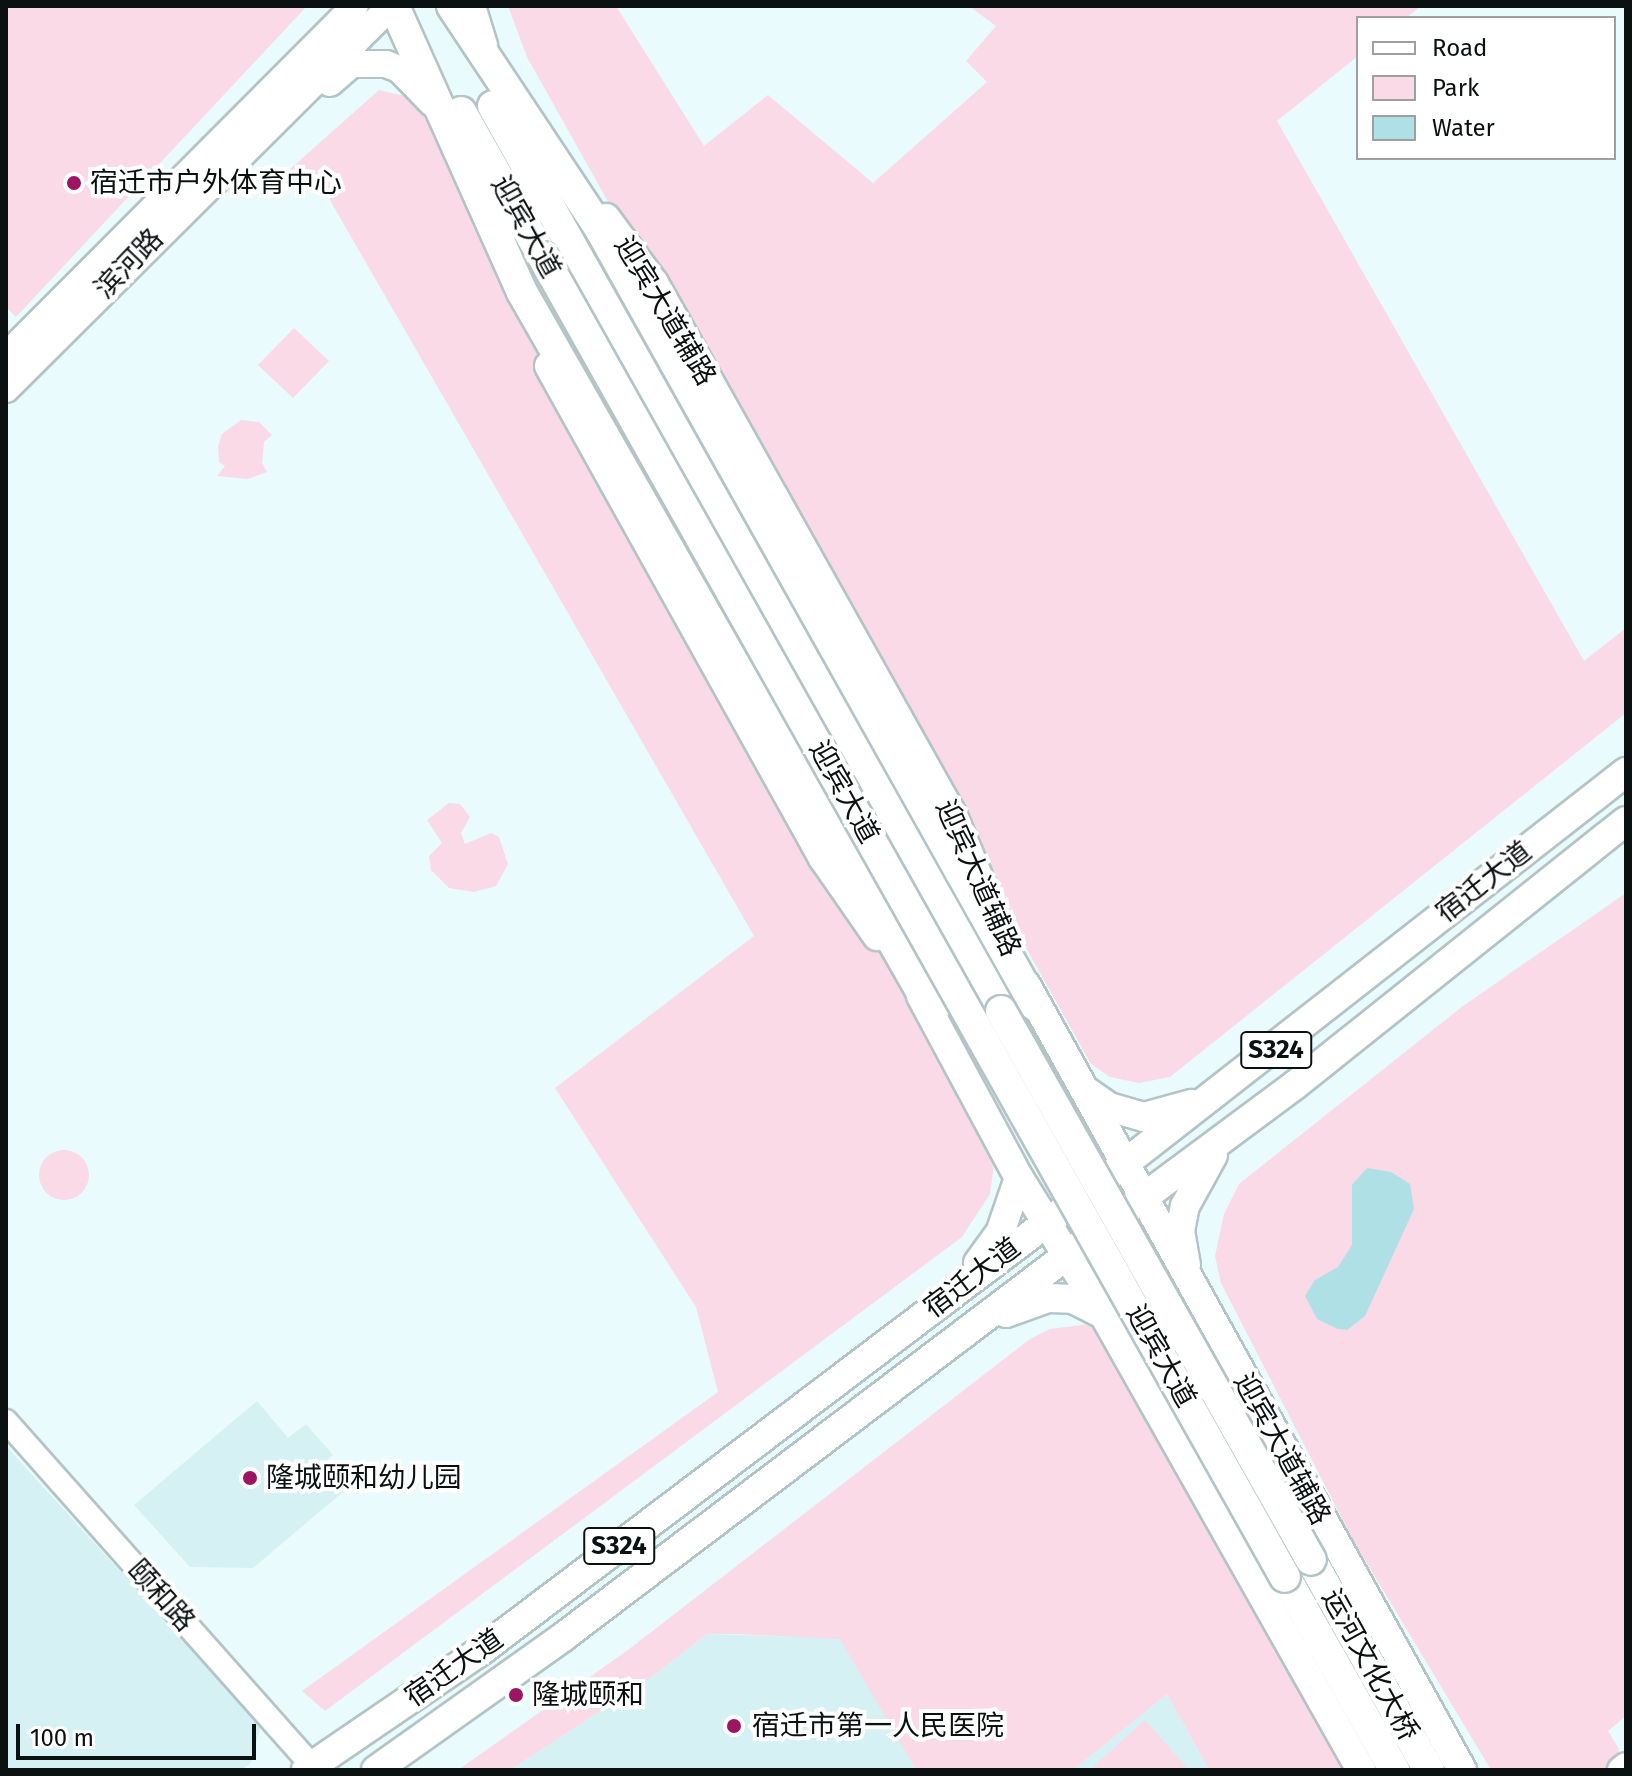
<!DOCTYPE html>
<meta charset="utf-8">
<style>
body{margin:0}
#map{position:relative;width:1632px;height:1776px;overflow:hidden;background:#eafbfd;font-family:"Fira Sans","Noto Sans SC",sans-serif}
div>[style]{position:absolute}
.built>*{inset:0;background:#d6f1f4}
.green>*{inset:0;background:#f9dae6}
.round{border-radius:50%}
.water>*{inset:0;background:#afe0e6}
.roads{filter:drop-shadow(2px 0 #b3c4c6) drop-shadow(-2px 0 #b3c4c6) drop-shadow(0 2px #b3c4c6) drop-shadow(0 -2px #b3c4c6)}
.tertiary>*{height:22px;margin:-11px;padding:0 11px;transform-origin:11px;border-radius:11px;background:#fff}
.secondary>*{height:26px;margin:-13px;padding:0 13px;transform-origin:13px;border-radius:13px;background:#fff}
.primary>*{height:28px;margin:-14px;padding:0 14px;transform-origin:14px;border-radius:14px;background:#fff}
.trunk>*{height:30px;margin:-15px;padding:0 15px;transform-origin:15px;border-radius:15px;background:#fff}
.bridges{filter:drop-shadow(2px 0 #b3c4c6) drop-shadow(-2px 0 #b3c4c6) drop-shadow(0 2px #b3c4c6) drop-shadow(0 -2px #b3c4c6)}
.trunk-bridge>*{height:30px;margin:-15px;padding:0 15px;transform-origin:15px;border-radius:15px;background:#fff}
.dots>*{width:22px;height:22px;translate:-50% -50%;box-sizing:border-box;border:4px solid #fff;border-radius:50%}
span{translate:-50% -50%;white-space:nowrap;text-align:center;line-height:1.15;-webkit-text-stroke:8px #fff;paint-order:stroke}
.shield-label span{padding:2px 6px;background:#fff;border:2px solid;border-radius:6px;-webkit-text-stroke-width:0}
.shield-label{font-size:26px;color:#0b1011;font-weight:700}
.poi-label{font-size:28px;color:#0b1011}
.left{translate:0 -50%;text-align:left}
.street-label{font-size:28px;color:#0b1011}
.frame{position:absolute;inset:0;border:8px solid #0b1011;pointer-events:none}
.legend{position:absolute;left:1356px;top:16px;width:260px;height:144px;box-sizing:border-box;background:#fff;border:2px solid #9d9fa0;margin:0;padding:10px 14px;list-style:none;font-size:24px;color:#0b1011}
.legend li{display:flex;align-items:center;gap:16px;height:40px}
.legend b{width:40px;border:2px solid #9d9fa0}
.scale{position:absolute;left:16px;top:1724px;width:240px;height:36px;box-sizing:border-box;border:4px solid #0b1011;border-top:0;padding-left:10px;font-size:24px;line-height:28px;white-space:nowrap;color:#0b1011;-webkit-text-stroke:6px #fff;paint-order:stroke}
</style>
<div id="map">
<div class="built">
<i style="clip-path:polygon(257px 1401px,288px 1438px,306px 1424px,333px 1455px,322px 1465px,344px 1491px,253px 1568px,190px 1567px,134px 1505px)"></i>
<i style="clip-path:polygon(6px 1446px,261px 1726px,250px 1764px,241px 1770px,6px 1770px)"></i>
<i style="clip-path:polygon(707px 1634px,840px 1638px,916px 1770px,510px 1770px,646px 1681px)"></i>
<i style="clip-path:polygon(1167px 1694px,1209px 1770px,1073px 1770px)"></i>
</div>
<div class="green">
<i style="clip-path:polygon(6px 6px,307px 6px,16px 317px,6px 307px)"></i>
<i style="clip-path:polygon(508px 6px,616px 6px,704px 146px,768px 95px,873px 183px,987px 82px,966px 61px,996px 26px,969px 6px,1421px 6px,1406px 18px,1358px 18px,1358px 56px,1277px 121px,1584px 661px,1626px 628px,1626px 713px,1170px 1077px,1139px 1083px,1110px 1077px,1091px 1064px,527px 57px)"></i>
<i style="clip-path:polygon(379px 90px,408px 97px,422px 109px,991px 1128px,996px 1151px,990px 1194px,962px 1237px,325px 1711px,302px 1691px,718px 1392px,696px 1307px,555px 1088px,754px 936px,327px 195px,309px 169px,289px 170px)"></i>
<i style="clip-path:polygon(294px 328px,329px 361px,293px 398px,258px 365px)"></i>
<i style="clip-path:polygon(241px 420px,259px 422px,272px 435px,264px 442px,262px 463px,267px 472px,248px 479px,217px 476px,225px 466px,219px 462px,218px 446px,222px 434px)"></i>
<i style="clip-path:polygon(449px 803px,460px 804px,470px 817px,461px 833px,465px 844px,491px 833px,499px 837px,508px 864px,496px 886px,474px 892px,449px 888px,431px 870px,429px 856px,442px 843px,427px 820px)"></i>
<i style="clip-path:polygon(1626px 893px,1626px 1716px,1608px 1731px,1619px 1749px,1617px 1762px,1607px 1770px,1491px 1770px,1353px 1540px,1221px 1283px,1215px 1256px,1224px 1214px,1239px 1184px,1463px 1006px)"></i>
<i class="round" style="left:39px;top:1150px;width:50px;height:50px"></i>
<i style="clip-path:polygon(1097px 1323px,1362px 1770px,1209px 1770px,1167px 1694px,1073px 1770px,916px 1770px,840px 1639px,735px 1634px,707px 1634px,646px 1681px,510px 1770px,458px 1770px,628px 1650px,1030px 1339px,1050px 1329px)"></i>
<i style="clip-path:polygon(1145px 1720px,1189px 1770px,1097px 1770px,1094px 1766px)"></i>
</div>
<div class="water">
<i style="clip-path:polygon(1367px 1168px,1391px 1172px,1410px 1184px,1414px 1209px,1365px 1316px,1347px 1330px,1338px 1329px,1317px 1319px,1305px 1296px,1315px 1280px,1338px 1267px,1352px 1245px,1352px 1185px)"></i>
</div>
<div class="roads">
<div class="tertiary">
<i style="left:6px;top:1421px;width:467px;rotate:48.4deg"></i>
</div>
<div class="secondary">
<i style="left:472px;top:6px;width:41px;rotate:72.9deg"></i>
<i style="left:330px;top:83px;width:29px;rotate:-41deg"></i>
<i style="left:352px;top:64px;width:34px"></i>
<i style="left:386px;top:64px;width:14px;rotate:21deg"></i>
<i style="left:399px;top:69px;width:47px;rotate:45.9deg"></i>
<i style="left:6px;top:356px;width:494px;rotate:-45.1deg"></i>
<i style="left:6px;top:389px;width:543px;rotate:-44.85deg"></i>
<i style="left:1621px;top:1770px;width:6px;rotate:-39deg"></i>
</div>
<div class="primary">
<i style="left:606px;top:218px;width:81px;rotate:53.6deg"></i>
<i style="left:654px;top:283px;width:611px;rotate:60.71deg"></i>
<i style="left:953px;top:816px;width:78px;rotate:67.4deg"></i>
<i style="left:549px;top:366px;width:563px;rotate:60.89deg"></i>
<i style="left:823px;top:858px;width:95px;rotate:55.3deg"></i>
<i style="left:1026px;top:985px;width:898px;rotate:60.95deg"></i>
<i style="left:921px;top:996px;width:207px;rotate:61.7deg"></i>
<i style="left:1019px;top:1178px;width:161px;rotate:58.2deg"></i>
<i style="left:1104px;top:1315px;width:523px;rotate:60.54deg"></i>
<i style="left:1086px;top:1091px;width:28px;rotate:35deg"></i>
<i style="left:1109px;top:1107px;width:36px;rotate:16deg"></i>
<i style="left:1144px;top:1117px;width:49px;rotate:-15.5deg"></i>
<i style="left:1110px;top:1175px;width:655px;rotate:-37.99deg"></i>
<i style="left:1128px;top:1209px;width:208px;rotate:-36.6deg"></i>
<i style="left:1295px;top:1085px;width:423px;rotate:-38.6deg"></i>
<i style="left:978px;top:1263px;width:37px;rotate:-54deg"></i>
<i style="left:1000px;top:1233px;width:58px;rotate:-70.9deg"></i>
<i style="left:1186px;top:1265px;width:35px;rotate:-100deg"></i>
<i style="left:1180px;top:1231px;width:25px;rotate:-79deg"></i>
<i style="left:1185px;top:1206px;width:58px;rotate:-61.2deg"></i>
<i style="left:1006px;top:1313px;width:45px;rotate:-19.7deg"></i>
<i style="left:1048px;top:1298px;width:25px;rotate:2deg"></i>
<i style="left:1073px;top:1299px;width:35px;rotate:27deg"></i>
<i style="left:306px;top:1770px;width:213px;rotate:-34.3deg"></i>
<i style="left:482px;top:1650px;width:726px;rotate:-37.11deg"></i>
<i style="left:376px;top:1770px;width:229px;rotate:-35.4deg"></i>
<i style="left:563px;top:1637px;width:651px;rotate:-37.13deg"></i>
</div>
<div class="trunk">
<i style="left:394px;top:6px;width:313px;rotate:65.9deg"></i>
<i style="left:522px;top:292px;width:829px;rotate:60.28deg"></i>
<i style="left:452px;top:6px;width:268px;rotate:56.4deg"></i>
<i style="left:600px;top:229px;width:890px;rotate:60.73deg"></i>
<i style="left:493px;top:106px;width:1038px;rotate:60.69deg"></i>
<i style="left:461px;top:112px;width:167px;rotate:60.5deg"></i>
<i style="left:1311px;top:1560px;width:241px;rotate:60.7deg"></i>
<i style="left:1285px;top:1577px;width:222px;rotate:60.5deg"></i>
</div>
</div>
<div class="bridges">
<div class="trunk-bridge">
<i style="left:543px;top:257px;width:1514px;rotate:60.66deg"></i>
<i style="left:1001px;top:1011px;width:630px;rotate:60.55deg"></i>
</div>
</div>
<div class="dots">
<i style="left:74px;top:183px;background:#9d1463"></i>
<i style="left:250px;top:1478px;background:#9d1463"></i>
<i style="left:516px;top:1695px;background:#9d1463"></i>
<i style="left:734px;top:1726px;background:#9d1463"></i>
</div>
<div class="shield-label">
<span style="left:1276px;top:1050px">S324</span>
<span style="left:619px;top:1546px">S324</span>
</div>
<div class="poi-label">
<span class="left" style="left:90px;top:183px">宿迁市户外体育中心</span>
<span class="left" style="left:266px;top:1478px">隆城颐和幼儿园</span>
<span class="left" style="left:532px;top:1695px">隆城颐和</span>
<span class="left" style="left:752px;top:1726px">宿迁市第一人民医院</span>
</div>
<div class="street-label">
<span style="left:526px;top:227px;rotate:61deg">迎宾大道</span>
<span style="left:129px;top:264px;rotate:-46deg">滨河路</span>
<span style="left:665px;top:311px;rotate:59deg">迎宾大道辅路</span>
<span style="left:844px;top:792px;rotate:61deg">迎宾大道</span>
<span style="left:978px;top:878px;rotate:66deg">迎宾大道辅路</span>
<span style="left:1484px;top:882px;rotate:-38deg">宿迁大道</span>
<span style="left:972px;top:1278px;rotate:-37deg">宿迁大道</span>
<span style="left:1161px;top:1356px;rotate:61deg">迎宾大道</span>
<span style="left:1282px;top:1449px;rotate:61deg">迎宾大道辅路</span>
<span style="left:161px;top:1596px;rotate:48deg">颐和路</span>
<span style="left:1370px;top:1665px;rotate:61deg">运河文化大桥</span>
<span style="left:454px;top:1668px;rotate:-35deg">宿迁大道</span>
</div>
<div class="frame"></div>
<ul class="legend">
<li><b style="height:10px;background:#fff"></b>Road</li>
<li><b style="height:22px;background:#f9dae6"></b>Park</li>
<li><b style="height:22px;background:#afe0e6"></b>Water</li>
</ul>
<div class="scale">100 m</div>
</div>
